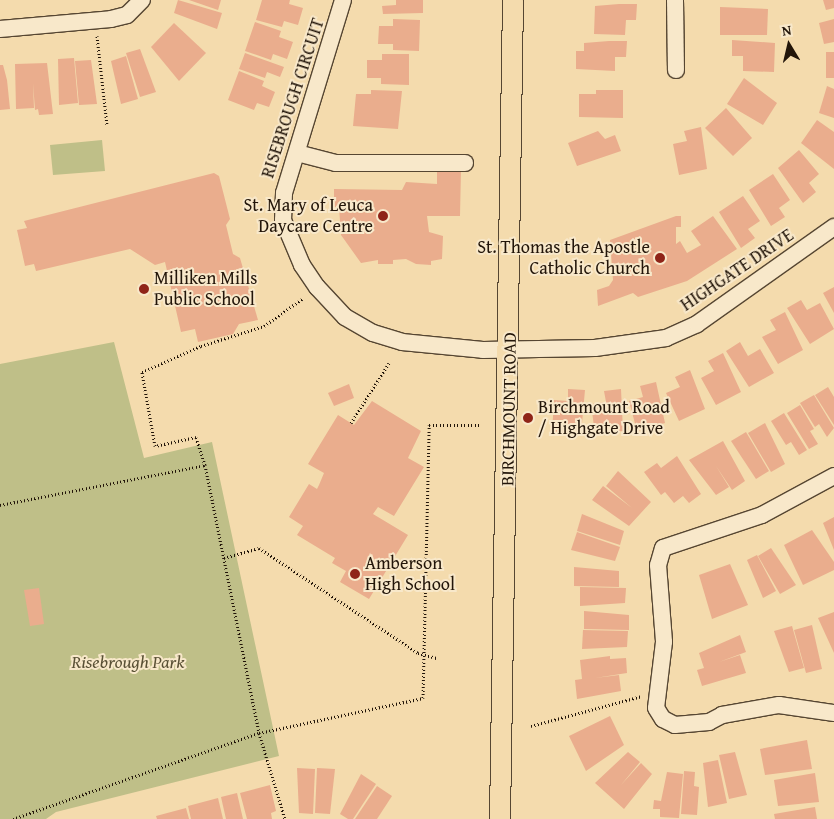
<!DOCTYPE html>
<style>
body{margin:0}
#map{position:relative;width:834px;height:819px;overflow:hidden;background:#f4dbad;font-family:"Gentium Book Plus",serif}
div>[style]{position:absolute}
.green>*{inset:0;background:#bfbf88}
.building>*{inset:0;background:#eaad8d}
.path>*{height:3px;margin-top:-1.5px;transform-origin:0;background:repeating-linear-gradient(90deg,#221509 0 1px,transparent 0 3.5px)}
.roads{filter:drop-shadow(1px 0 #564632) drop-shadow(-1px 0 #564632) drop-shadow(0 1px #564632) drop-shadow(0 -1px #564632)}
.minor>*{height:16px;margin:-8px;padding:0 8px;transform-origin:8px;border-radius:8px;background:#f8e8ca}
.major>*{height:20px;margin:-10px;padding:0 10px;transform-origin:10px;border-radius:10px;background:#f4dbad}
.dots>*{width:14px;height:14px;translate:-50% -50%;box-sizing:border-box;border:2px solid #f8e8ca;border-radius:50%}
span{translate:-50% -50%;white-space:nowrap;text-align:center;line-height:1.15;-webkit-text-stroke:4px #f8e8ca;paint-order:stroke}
.street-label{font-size:18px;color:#221509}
.poi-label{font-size:18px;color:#221509}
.right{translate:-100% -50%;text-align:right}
.left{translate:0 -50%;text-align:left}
.park-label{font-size:18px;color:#595035;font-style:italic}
.north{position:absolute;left:764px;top:20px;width:50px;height:50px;-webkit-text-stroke:4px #f8e8ca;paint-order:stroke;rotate:351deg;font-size:14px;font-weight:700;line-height:20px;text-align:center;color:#221509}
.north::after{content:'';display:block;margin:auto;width:18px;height:22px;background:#221509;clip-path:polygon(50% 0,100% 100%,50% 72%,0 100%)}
</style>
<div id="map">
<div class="green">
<i style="clip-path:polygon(102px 140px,105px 171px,53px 175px,50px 145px)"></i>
<i style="clip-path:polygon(114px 342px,144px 458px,212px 442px,279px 756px,56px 812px,46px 819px,0 819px,0 364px)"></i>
</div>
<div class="building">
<i style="clip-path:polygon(178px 0,222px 13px,217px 29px,174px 13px)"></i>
<i style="clip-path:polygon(189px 0,221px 0,218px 10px)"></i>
<i style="clip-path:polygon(262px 0,290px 0,289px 4px,303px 8px,298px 25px,284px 21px,282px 27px,256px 20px)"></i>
<i style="clip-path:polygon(396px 0,423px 0,423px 13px,383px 14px,382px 6px,396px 5px)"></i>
<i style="clip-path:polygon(823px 0,834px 0,834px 8px,826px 10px)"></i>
<i style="clip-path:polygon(619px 4px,637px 4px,636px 20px,626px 20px,625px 35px,594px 34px,595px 6px)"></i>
<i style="clip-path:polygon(720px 7px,768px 9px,767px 35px,720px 35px)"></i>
<i style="clip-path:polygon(393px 19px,420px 20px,419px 51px,393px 50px,393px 44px,378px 44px,379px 26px,393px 26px)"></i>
<i style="clip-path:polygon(834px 19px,834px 42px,824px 44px,819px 23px)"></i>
<i style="clip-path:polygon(255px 22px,281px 31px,279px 37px,293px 42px,287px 59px,273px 54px,271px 60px,245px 51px)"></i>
<i style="clip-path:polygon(174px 23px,206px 53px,179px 81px,151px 47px)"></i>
<i style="clip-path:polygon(732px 40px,775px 43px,774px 72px,743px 71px,743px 56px,732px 56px)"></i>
<i style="clip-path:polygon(609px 41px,627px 41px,626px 57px,615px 57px,615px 71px,576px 69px,576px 51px,584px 51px,584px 43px)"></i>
<i style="clip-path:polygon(140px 49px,156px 92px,140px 97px,126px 53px)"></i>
<i style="clip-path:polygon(826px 52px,834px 52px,834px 78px,826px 78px)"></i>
<i style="clip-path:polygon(245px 53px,284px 67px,280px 77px,267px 72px,265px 78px,239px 69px)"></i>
<i style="clip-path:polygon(382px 54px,409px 54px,409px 85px,381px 84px,381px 78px,367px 78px,367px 60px,382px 60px)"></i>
<i style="clip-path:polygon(126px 56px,138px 99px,121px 104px,111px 61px)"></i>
<i style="clip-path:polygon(74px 58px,78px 103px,59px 105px,58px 59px)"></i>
<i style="clip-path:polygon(91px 60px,97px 104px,79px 105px,75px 61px)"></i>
<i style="clip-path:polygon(47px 63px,53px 114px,39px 115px,38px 109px,35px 110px,33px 83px,34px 108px,16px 109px,15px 64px)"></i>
<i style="clip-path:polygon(0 65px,3px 65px,7px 80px,10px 109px,0 110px)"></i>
<i style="clip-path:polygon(239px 71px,264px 81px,262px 86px,275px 92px,269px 107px,257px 103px,254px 110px,228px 100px)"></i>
<i style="clip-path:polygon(744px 78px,777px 103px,763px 125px,727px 104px)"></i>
<i style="clip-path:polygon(827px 86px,834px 89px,834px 118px,819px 113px)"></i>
<i style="clip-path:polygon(371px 90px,402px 91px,398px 129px,353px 126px,356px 94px,371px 94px)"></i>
<i style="clip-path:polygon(596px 90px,623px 90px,623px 118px,579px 117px,579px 94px,596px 94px)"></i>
<i style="clip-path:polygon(726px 108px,752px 138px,733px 156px,705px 128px)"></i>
<i style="clip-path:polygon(817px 120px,834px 132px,834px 169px,801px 143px)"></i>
<i style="clip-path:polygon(701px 127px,707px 169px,679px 175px,673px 144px,687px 141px,684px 131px)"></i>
<i style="clip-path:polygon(598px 131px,605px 139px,615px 135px,621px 151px,577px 166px,568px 143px)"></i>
<i style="clip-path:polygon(799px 150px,819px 174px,809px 183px,816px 192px,803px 203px,778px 168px)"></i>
<i style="clip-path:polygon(437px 169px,461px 169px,460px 216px,427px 216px,429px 232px,443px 236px,442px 259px,431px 261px,431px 265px,416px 264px,406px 259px,393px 260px,393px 264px,378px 264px,378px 260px,361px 263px,341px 235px,339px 207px,334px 207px,334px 189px,402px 190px,406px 182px,437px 184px)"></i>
<i style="clip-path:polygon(214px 173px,219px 176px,230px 219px,226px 225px,233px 254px,240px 258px,258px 320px,239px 324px,233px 334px,198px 342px,195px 329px,181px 332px,165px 262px,155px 265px,130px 249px,36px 271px,34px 264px,25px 266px,17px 230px,27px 228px,24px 221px)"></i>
<i style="clip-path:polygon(773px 174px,790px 200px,779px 208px,785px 217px,771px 226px,749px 190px)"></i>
<i style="clip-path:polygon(743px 196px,760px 221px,748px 229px,755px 238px,741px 248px,719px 212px)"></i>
<i style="clip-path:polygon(676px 216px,681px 216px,681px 227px,676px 227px,676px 244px,680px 241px,687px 253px,701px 245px,691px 231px,713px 216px,737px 249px,687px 281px,638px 297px,633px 293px,598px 306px,597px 290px,609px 286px,613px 280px,610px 240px)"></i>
<i style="clip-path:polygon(834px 287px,834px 313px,823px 293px)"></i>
<i style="clip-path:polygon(801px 300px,807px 310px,820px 303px,834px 329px,810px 344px,787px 308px)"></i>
<i style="clip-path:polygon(785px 312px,803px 350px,778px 364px,762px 337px,776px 330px,770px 320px)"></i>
<i style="clip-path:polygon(740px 342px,748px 356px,760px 349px,774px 373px,749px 387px,726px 351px)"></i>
<i style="clip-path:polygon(723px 353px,741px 392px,716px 405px,701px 378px,714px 371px,708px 361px)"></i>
<i style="clip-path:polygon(690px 370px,705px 409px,679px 421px,666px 393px,680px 387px,675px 377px)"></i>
<i style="clip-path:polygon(656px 382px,665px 423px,637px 431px,629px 401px,643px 397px,640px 386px)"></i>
<i style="clip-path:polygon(349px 384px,354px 398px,334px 406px,328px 393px)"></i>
<i style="clip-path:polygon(828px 387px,834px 397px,834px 425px,815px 395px)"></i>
<i style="clip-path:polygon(568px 389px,585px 390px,581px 434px,552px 432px,554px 400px,568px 401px)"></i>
<i style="clip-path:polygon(621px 389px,623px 431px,595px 434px,591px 404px,606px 402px,604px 391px)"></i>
<i style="clip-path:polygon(814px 395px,834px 428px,827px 437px,819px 424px,815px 427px,800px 403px)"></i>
<i style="clip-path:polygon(372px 401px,421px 431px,408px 458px,424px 467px,394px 516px,378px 507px,373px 514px,408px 535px,369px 599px,340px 582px,346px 571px,332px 563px,335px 558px,297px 535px,303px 526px,289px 517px,309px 484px,317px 489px,319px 485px,324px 473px,308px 464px,338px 415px,354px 425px)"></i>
<i style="clip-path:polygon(800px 405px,814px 429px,810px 431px,818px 444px,809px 449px,787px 413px)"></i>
<i style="clip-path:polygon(784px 413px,807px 450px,799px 455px,791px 442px,786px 445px,771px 421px)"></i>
<i style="clip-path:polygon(765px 423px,785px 464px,771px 472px,748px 433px)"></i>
<i style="clip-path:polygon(746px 432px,769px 471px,756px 479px,731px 441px)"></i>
<i style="clip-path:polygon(723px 441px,745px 481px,732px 490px,716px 466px,729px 487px,716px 495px,689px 460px)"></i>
<i style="clip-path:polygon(677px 456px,701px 494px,689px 503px,683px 496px,674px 503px,665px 492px,661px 495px,644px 472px,657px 463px,661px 468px)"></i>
<i style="clip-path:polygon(618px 471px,651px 502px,629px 526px,592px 500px,603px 486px,632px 508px,606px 486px)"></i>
<i style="clip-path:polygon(582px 514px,624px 531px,620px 545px,577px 531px)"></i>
<i style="clip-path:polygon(834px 517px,834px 550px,823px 523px)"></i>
<i style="clip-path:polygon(812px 530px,834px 562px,834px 570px,803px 585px,784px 545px)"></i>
<i style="clip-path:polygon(577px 532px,620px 547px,615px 561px,571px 550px)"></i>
<i style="clip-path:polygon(771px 548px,796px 585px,780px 594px,758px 556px)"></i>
<i style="clip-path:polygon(757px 555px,776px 591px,763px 598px,747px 560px)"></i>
<i style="clip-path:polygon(730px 564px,748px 605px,712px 619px,699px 575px)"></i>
<i style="clip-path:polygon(574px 567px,619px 571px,619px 587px,574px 586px)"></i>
<i style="clip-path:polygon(580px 587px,626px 588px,625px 603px,580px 606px)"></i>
<i style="clip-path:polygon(39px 588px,44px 624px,30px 626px,24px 590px)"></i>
<i style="clip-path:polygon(584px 611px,629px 615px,629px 630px,584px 629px)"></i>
<i style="clip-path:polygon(834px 612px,834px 653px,818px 618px)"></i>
<i style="clip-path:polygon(812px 625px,822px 669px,806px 673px,794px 630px)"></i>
<i style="clip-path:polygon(792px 626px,804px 668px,789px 672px,774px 631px)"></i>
<i style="clip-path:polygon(583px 630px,628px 631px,627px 647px,582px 649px)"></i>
<i style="clip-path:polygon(740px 635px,746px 652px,719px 662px,740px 655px,746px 673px,702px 686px,697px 670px,704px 668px,699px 653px)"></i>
<i style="clip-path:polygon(610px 656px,610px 659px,626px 658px,627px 673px,595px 678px,619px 675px,621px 691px,577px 699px,575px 680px,582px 679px,580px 660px)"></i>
<i style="clip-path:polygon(610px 716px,624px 745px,586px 771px,569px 736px)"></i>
<i style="clip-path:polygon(807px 740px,812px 769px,765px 775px,760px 749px)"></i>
<i style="clip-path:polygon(628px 752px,640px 762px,621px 785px,641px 763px,652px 774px,624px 809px,595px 783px)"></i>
<i style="clip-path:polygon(735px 752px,747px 795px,729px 799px,719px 755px)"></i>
<i style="clip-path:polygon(718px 760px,727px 803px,708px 807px,703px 763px)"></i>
<i style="clip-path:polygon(297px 768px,315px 769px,313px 814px,299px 813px)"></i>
<i style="clip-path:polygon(317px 768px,335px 769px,330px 814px,315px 813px)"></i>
<i style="clip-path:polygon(684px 771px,695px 772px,694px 786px,699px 787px,697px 815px,681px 814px)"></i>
<i style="clip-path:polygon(667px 772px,683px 774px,679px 818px,660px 817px,660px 809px,653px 809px,654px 800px,661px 801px)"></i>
<i style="clip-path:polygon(815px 773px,819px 802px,778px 806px,774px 780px)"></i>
<i style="clip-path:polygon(361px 774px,376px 784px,353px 819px,348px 819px,340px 814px)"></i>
<i style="clip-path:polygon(270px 785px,276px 811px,271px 813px,272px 819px,247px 819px,240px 793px)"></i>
<i style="clip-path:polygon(377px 786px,392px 796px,377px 819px,355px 819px)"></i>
<i style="clip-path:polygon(237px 793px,243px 819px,226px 819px,221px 797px)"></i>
<i style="clip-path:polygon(218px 798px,223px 819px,191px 819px,188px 806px)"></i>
<i style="clip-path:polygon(815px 807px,817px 819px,775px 819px,774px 814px)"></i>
<i style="clip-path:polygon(186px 808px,189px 819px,157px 819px,156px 816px)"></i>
</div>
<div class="path">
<i style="left:97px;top:36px;width:90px;rotate:83.6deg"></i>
<i style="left:351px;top:423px;width:71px;rotate:-57.7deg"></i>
<i style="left:205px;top:465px;width:29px;rotate:-108deg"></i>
<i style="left:196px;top:437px;width:42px;rotate:167.6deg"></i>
<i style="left:155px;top:446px;width:75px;rotate:-100deg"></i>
<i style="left:142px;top:372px;width:64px;rotate:-23.8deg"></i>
<i style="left:201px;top:346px;width:66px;rotate:-17.6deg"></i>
<i style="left:264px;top:326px;width:47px;rotate:-35.4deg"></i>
<i style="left:0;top:505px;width:209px;rotate:-11deg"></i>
<i style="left:205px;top:465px;width:273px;rotate:78.6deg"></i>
<i style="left:259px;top:733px;width:90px;rotate:73.2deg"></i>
<i style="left:224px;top:558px;width:36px;rotate:-16deg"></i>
<i style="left:259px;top:548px;width:191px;rotate:33.4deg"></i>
<i style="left:418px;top:653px;width:20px;rotate:15deg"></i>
<i style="left:413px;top:585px;width:13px"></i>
<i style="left:531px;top:726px;width:115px;rotate:-15.1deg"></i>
<i style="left:13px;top:819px;width:261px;rotate:-19.3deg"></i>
<i style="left:259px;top:733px;width:168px;rotate:-12deg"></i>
<i style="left:423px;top:698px;width:273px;rotate:-88.7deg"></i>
<i style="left:429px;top:425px;width:50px"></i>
</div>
<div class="roads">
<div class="minor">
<i style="left:343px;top:0;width:202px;rotate:107deg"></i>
<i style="left:284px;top:193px;width:27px;rotate:92deg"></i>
<i style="left:283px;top:220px;width:49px;rotate:67.1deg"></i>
<i style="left:302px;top:265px;width:27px;rotate:56deg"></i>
<i style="left:317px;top:287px;width:41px;rotate:47deg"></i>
<i style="left:345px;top:317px;width:32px;rotate:30deg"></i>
<i style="left:373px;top:333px;width:30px;rotate:17deg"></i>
<i style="left:402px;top:342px;width:81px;rotate:5.6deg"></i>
<i style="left:483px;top:350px;width:112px;rotate:-1deg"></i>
<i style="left:595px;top:348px;width:72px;rotate:-8deg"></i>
<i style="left:666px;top:338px;width:34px;rotate:-24deg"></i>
<i style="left:697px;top:324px;width:168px;rotate:-35.3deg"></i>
<i style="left:675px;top:0;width:70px;rotate:89.2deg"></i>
<i style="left:0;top:29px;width:111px;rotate:-5.1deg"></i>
<i style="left:111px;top:19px;width:16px;rotate:-14deg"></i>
<i style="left:127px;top:15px;width:21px;rotate:-45deg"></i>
<i style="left:297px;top:153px;width:40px;rotate:14.4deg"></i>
<i style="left:336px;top:163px;width:129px"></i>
<i style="left:834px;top:476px;width:82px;rotate:151.6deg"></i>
<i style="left:762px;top:515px;width:104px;rotate:161.6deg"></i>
<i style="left:663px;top:548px;width:18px;rotate:106deg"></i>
<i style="left:658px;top:565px;width:77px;rotate:85.5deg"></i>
<i style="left:664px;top:642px;width:66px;rotate:96.9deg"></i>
<i style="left:656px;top:708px;width:13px;rotate:58deg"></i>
<i style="left:663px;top:719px;width:13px;rotate:27deg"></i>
<i style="left:675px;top:725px;width:34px;rotate:-5deg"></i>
<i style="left:709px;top:722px;width:15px;rotate:-28deg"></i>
<i style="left:722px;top:715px;width:58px;rotate:-10deg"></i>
<i style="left:779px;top:705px;width:56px;rotate:8.3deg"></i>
</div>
<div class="major">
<i style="left:500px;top:819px;width:819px;rotate:-89.09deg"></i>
</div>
</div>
<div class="dots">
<i style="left:383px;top:216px;background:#8f2418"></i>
<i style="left:660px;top:258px;background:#8f2418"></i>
<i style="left:144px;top:289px;background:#8f2418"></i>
<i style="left:528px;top:418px;background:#8f2418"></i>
<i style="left:355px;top:574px;background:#8f2418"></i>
</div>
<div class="street-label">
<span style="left:293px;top:98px;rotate:-72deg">RISEBROUGH CIRCUIT</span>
<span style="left:737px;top:270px;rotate:-34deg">HIGHGATE DRIVE</span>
<span style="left:509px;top:409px;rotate:-89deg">BIRCHMOUNT ROAD</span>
</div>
<div class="poi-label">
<span class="right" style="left:373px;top:216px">St. Mary of Leuca<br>Daycare Centre</span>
<span class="right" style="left:650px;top:258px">St. Thomas the Apostle<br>Catholic Church</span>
<span class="left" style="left:154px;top:289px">Milliken Mills<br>Public School</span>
<span class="left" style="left:538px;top:418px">Birchmount Road<br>/ Highgate Drive</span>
<span class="left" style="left:365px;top:574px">Amberson<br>High School</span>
</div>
<div class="park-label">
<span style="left:128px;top:662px">Risebrough Park</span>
</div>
<div class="north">N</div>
</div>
